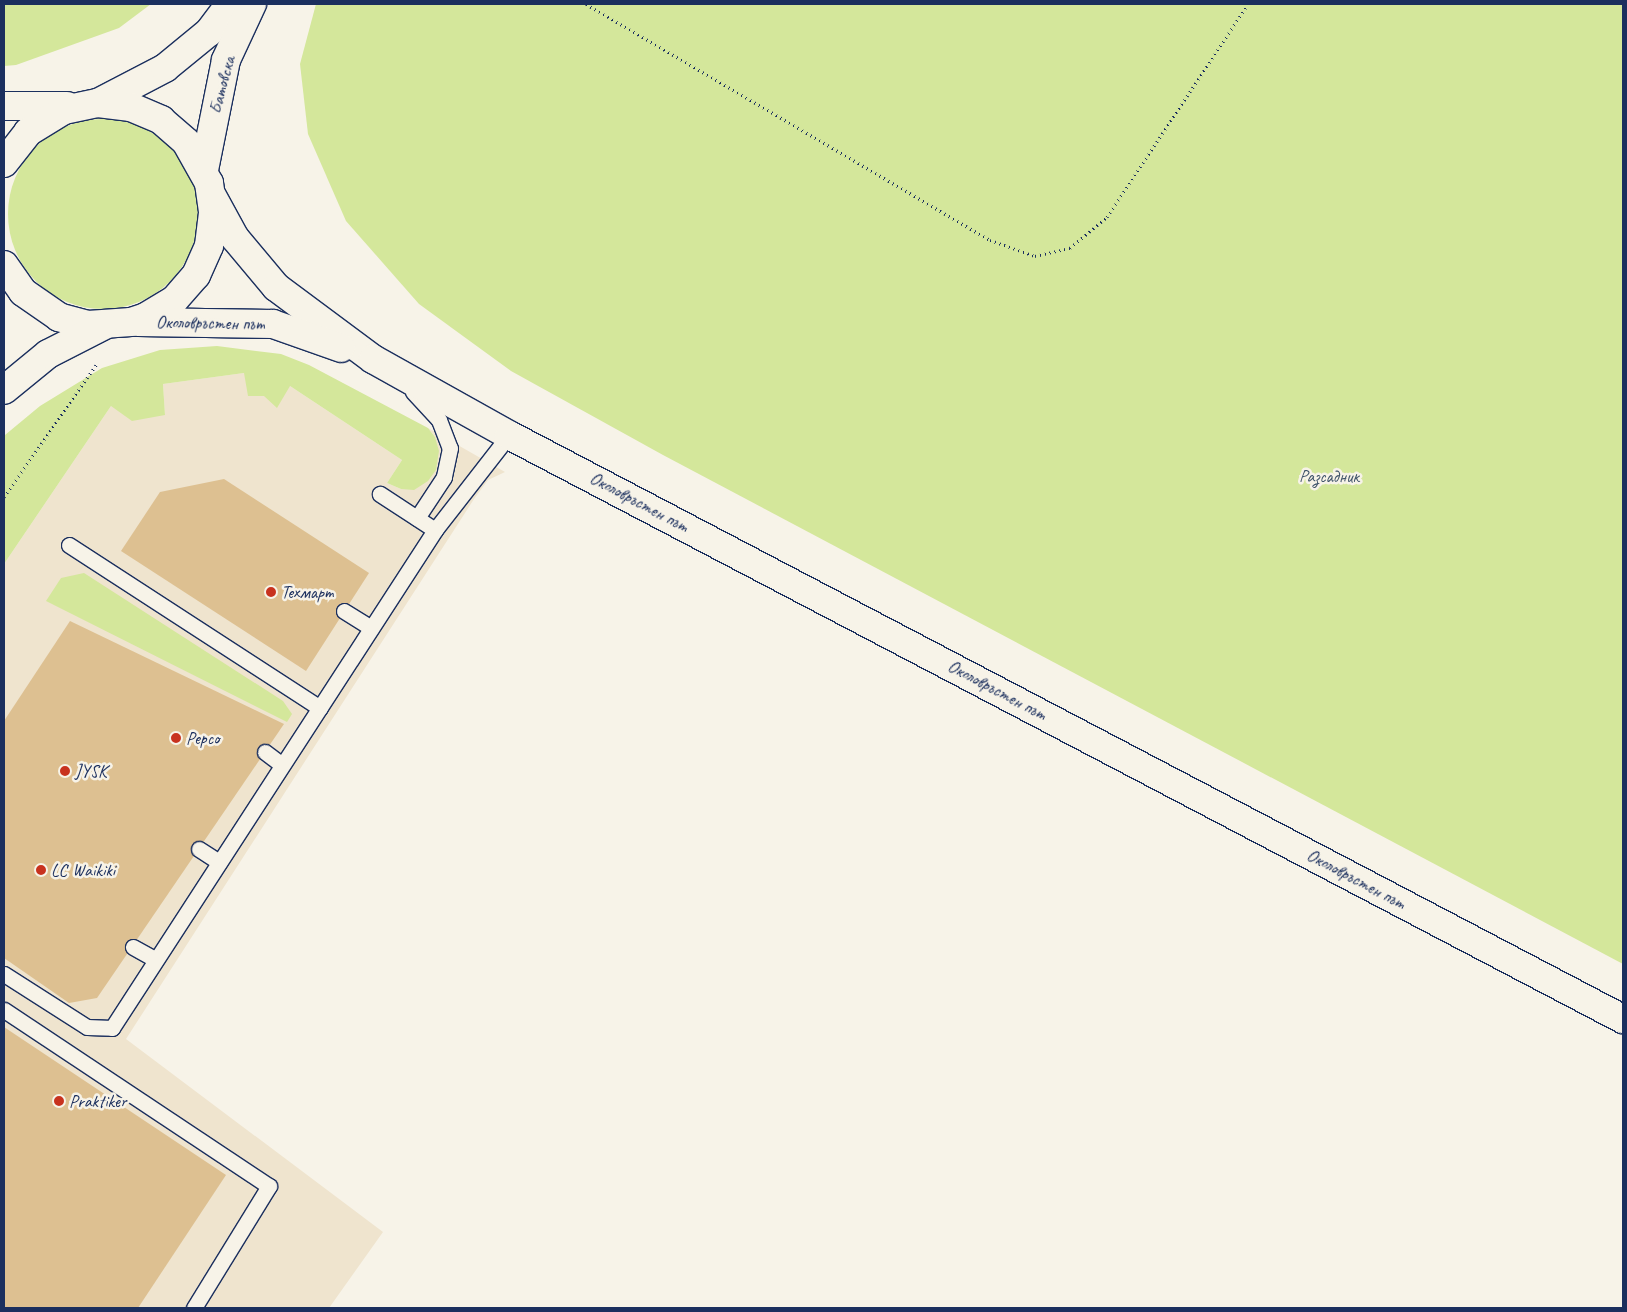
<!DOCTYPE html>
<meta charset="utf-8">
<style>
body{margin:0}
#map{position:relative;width:1627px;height:1312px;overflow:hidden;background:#f7f3e8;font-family:Caveat,sans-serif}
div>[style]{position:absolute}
.built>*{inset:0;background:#efe4ce}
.green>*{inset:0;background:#d4e79b}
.round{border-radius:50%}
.building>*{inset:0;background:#ddc091}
.path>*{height:3px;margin-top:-1.5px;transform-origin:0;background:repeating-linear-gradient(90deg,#1b2f5e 0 1px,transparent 0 5px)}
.roads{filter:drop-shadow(1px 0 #1b2f5e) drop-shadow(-1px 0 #1b2f5e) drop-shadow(0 1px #1b2f5e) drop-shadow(0 -1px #1b2f5e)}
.lane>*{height:15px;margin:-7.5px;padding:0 7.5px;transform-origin:7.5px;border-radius:7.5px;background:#f7f3e8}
.secondary>*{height:28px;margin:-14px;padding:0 14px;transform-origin:14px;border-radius:14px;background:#f7f3e8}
.dots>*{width:14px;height:14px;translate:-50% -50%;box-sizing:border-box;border:2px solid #f7f3e8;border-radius:50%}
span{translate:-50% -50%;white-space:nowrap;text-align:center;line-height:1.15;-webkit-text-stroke:5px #f7f3e8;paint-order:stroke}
.street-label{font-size:18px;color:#1b2f5e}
.park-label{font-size:18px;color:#40546a}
.poi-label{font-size:18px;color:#1b2f5e}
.left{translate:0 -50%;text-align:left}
.frame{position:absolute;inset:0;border:5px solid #1b2f5e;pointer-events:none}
</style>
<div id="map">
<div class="built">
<i style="clip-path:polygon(244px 373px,290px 386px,402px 460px,387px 483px,401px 489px,435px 437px,428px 428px,505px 472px,488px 480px,474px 499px,126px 1039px,383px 1232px,329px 1308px,4px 1308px,4px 564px,111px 406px,165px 415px,163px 384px)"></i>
</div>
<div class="green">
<i style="clip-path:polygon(4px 4px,151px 4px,119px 28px,16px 65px,4px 66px)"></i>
<i style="clip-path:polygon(316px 4px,1623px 4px,1623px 964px,663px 455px,511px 371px,419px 304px,346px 221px,308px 134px,300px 64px)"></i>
<i class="round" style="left:8px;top:119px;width:190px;height:190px"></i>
<i style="clip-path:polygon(217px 346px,281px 354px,309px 365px,428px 428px,435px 437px,439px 451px,436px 470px,428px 481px,414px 490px,401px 489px,387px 483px,402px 460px,290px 386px,277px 408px,264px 396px,248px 396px,244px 373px,163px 384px,165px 415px,132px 421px,111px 406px,4px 564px,5px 435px,40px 406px,102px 368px,160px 350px)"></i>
<i style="clip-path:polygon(84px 573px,283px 701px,292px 714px,287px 722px,46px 601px,61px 578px)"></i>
</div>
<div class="building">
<i style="clip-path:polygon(224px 479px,369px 573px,306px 671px,121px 551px,160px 492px)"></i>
<i style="clip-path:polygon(70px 621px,284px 724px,97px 998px,69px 1003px,4px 958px,4px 721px)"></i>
<i style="clip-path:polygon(4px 1027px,226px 1175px,138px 1308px,4px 1308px)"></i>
</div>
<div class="path">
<i style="left:586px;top:4px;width:468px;rotate:30.3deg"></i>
<i style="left:990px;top:240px;width:48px;rotate:19.6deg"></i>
<i style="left:1035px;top:256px;width:36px;rotate:-13deg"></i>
<i style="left:1070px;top:248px;width:48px;rotate:-40deg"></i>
<i style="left:1107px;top:217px;width:255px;rotate:-56.5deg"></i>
<i style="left:4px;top:497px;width:161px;rotate:-55.1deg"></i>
</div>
<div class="roads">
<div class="lane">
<i style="left:413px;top:392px;width:38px;rotate:47deg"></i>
<i style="left:439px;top:420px;width:30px;rotate:69deg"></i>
<i style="left:450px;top:448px;width:30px;rotate:102deg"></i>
<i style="left:444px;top:477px;width:49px;rotate:123.4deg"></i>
<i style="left:435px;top:530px;width:120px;rotate:-52.1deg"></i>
<i style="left:69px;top:545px;width:299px;rotate:33deg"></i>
<i style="left:344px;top:611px;width:32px;rotate:32deg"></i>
<i style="left:265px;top:752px;width:21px;rotate:37deg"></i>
<i style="left:199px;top:849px;width:24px;rotate:33deg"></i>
<i style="left:133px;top:947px;width:26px;rotate:29deg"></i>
<i style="left:4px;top:974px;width:98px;rotate:32.6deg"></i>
<i style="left:87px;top:1027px;width:25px;rotate:2deg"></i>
<i style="left:112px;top:1028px;width:594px;rotate:-57.03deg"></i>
<i style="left:435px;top:530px;width:66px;rotate:-146.8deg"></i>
<i style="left:4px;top:1010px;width:318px;rotate:33.6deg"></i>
<i style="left:269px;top:1186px;width:143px;rotate:121.6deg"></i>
</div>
<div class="secondary">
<i style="left:98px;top:103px;width:76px;rotate:-27.6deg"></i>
<i style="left:165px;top:68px;width:57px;rotate:-39.3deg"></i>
<i style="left:209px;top:32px;width:35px;rotate:-53deg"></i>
<i style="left:4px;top:106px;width:63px"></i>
<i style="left:4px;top:163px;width:39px;rotate:-52deg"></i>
<i style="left:28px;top:132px;width:42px;rotate:-31.4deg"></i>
<i style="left:64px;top:110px;width:35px;rotate:-12deg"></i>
<i style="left:98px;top:103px;width:33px;rotate:7deg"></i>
<i style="left:131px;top:107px;width:33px;rotate:23deg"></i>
<i style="left:161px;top:120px;width:33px;rotate:41deg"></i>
<i style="left:186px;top:142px;width:47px;rotate:60.7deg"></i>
<i style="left:209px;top:183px;width:30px;rotate:82deg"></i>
<i style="left:213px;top:213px;width:33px;rotate:97deg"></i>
<i style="left:209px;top:246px;width:32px;rotate:114deg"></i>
<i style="left:196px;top:275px;width:33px;rotate:131deg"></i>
<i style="left:174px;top:300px;width:33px;rotate:149deg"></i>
<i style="left:146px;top:317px;width:16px;rotate:162deg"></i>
<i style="left:131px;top:322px;width:43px;rotate:176deg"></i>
<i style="left:88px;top:325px;width:30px;rotate:-165deg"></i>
<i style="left:59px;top:317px;width:44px;rotate:-145.2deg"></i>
<i style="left:23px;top:292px;width:33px;rotate:-125deg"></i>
<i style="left:204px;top:170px;width:112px;rotate:-78.7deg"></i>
<i style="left:226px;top:60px;width:62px;rotate:-65.1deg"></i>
<i style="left:212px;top:196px;width:48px;rotate:61.3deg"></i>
<i style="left:235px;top:238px;width:64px;rotate:50.1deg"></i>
<i style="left:276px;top:287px;width:121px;rotate:36.6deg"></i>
<i style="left:373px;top:359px;width:156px;rotate:29.2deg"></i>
<i style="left:509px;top:435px;width:1258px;rotate:27.67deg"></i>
<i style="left:138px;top:322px;width:135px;rotate:0.8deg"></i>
<i style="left:273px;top:324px;width:72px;rotate:19.4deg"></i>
<i style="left:4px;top:390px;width:57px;rotate:-39.3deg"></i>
<i style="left:48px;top:354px;width:62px;rotate:-27deg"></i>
</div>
</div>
<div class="dots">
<i style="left:271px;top:592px;background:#c8321e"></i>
<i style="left:176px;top:738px;background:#c8321e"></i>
<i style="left:65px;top:771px;background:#c8321e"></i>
<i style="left:41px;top:870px;background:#c8321e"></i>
<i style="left:59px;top:1101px;background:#c8321e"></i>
</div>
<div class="street-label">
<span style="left:222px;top:85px;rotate:-76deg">Батовска</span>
<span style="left:210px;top:323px;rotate:1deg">Околовръстен път</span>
<span style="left:639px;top:502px;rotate:28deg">Околовръстен път</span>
<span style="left:997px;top:690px;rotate:28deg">Околовръстен път</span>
<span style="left:1356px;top:879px;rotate:28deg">Околовръстен път</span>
</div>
<div class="park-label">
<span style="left:1329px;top:476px">Разсадник</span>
</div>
<div class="poi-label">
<span class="left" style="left:281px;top:592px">Техмарт</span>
<span class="left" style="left:186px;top:738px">Pepco</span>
<span class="left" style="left:75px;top:771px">JYSK</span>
<span class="left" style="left:51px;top:870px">LC Waikiki</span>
<span class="left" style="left:69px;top:1101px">Praktiker</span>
</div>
<div class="frame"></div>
</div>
